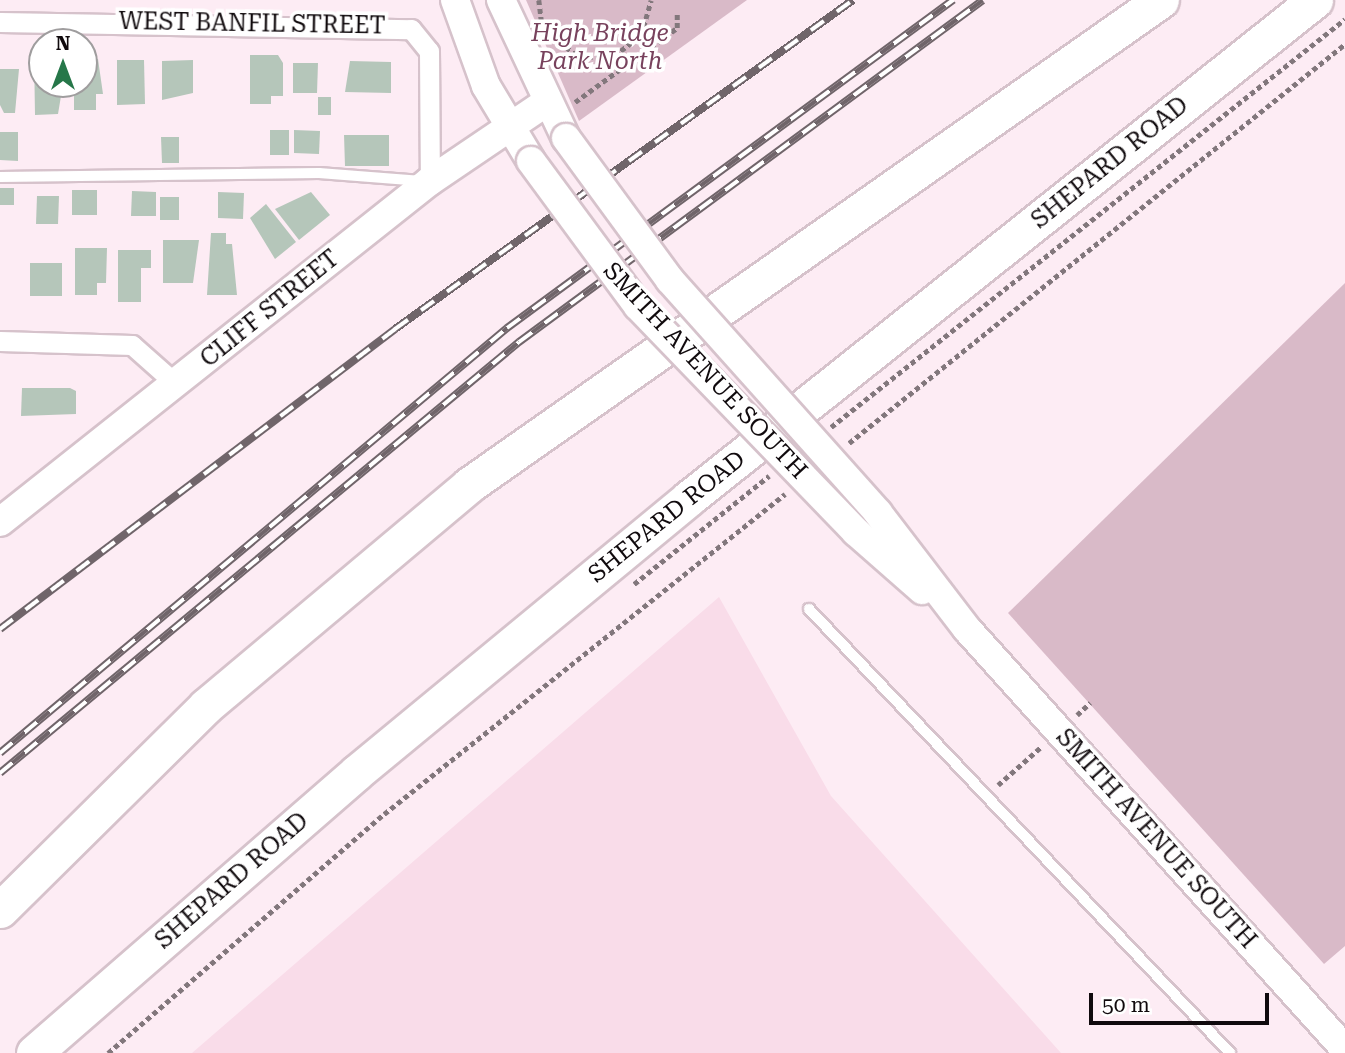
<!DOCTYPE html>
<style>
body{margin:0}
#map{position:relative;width:1345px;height:1053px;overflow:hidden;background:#fdecf4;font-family:"Roboto Serif",serif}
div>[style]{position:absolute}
.built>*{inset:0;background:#f9dce9}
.green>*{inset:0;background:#d9bac8}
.building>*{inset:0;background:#b5c6ba}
.path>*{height:4.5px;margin-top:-2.25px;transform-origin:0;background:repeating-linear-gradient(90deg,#82777c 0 5px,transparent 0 8.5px)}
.roads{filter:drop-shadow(2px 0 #d6c2cb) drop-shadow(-2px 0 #d6c2cb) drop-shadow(0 2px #d6c2cb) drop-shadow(0 -2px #d6c2cb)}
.lane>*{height:10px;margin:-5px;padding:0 5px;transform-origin:5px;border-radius:5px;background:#fff}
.street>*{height:19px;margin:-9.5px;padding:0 9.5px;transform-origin:9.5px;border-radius:9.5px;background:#fff}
.secondary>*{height:28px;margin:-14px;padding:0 14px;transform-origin:14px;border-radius:14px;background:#fff}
.highway>*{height:35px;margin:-17.5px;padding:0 17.5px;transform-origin:17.5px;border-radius:17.5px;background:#fff}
.rail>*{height:8px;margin-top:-4px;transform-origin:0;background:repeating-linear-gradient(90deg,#fff 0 16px,#70656a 0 32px);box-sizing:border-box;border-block:2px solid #70656a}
.bridges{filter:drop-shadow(2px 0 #d6c2cb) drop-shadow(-2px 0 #d6c2cb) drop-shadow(0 2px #d6c2cb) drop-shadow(0 -2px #d6c2cb)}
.secondary-bridge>*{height:28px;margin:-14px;padding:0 14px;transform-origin:14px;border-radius:14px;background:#fff}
span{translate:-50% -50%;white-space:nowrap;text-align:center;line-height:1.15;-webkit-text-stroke:7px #fff;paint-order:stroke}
.street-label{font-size:24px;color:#100a0d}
.park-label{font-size:24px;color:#78425d;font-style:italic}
.north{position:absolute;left:28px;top:28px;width:70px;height:70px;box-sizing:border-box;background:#fff;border:2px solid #9f9d9e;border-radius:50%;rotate:0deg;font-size:19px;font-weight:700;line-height:28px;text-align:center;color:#100a0d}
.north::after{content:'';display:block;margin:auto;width:24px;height:32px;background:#267749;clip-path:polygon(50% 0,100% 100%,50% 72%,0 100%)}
.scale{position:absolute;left:1089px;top:993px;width:180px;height:32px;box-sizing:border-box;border:4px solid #100a0d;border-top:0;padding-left:9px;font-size:21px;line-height:24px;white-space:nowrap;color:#100a0d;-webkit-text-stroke:5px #fff;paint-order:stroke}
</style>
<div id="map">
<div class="built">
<i style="clip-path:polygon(719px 597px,831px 796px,1061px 1053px,192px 1053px)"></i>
</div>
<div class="green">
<i style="clip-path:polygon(526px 0,747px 0,579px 121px)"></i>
<i style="clip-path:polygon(1345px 283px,1345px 946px,1324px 964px,1008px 613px)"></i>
</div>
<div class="building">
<i style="clip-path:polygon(42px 53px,42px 84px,63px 84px,58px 114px,35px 115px,34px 54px)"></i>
<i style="clip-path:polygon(250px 55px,278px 55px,283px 63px,283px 96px,271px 96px,271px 104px,250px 104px)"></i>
<i style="clip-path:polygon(98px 59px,103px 94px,96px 94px,96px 110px,74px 110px,74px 84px,84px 84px,84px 60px)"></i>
<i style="clip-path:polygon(117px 60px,144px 60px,145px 104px,117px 105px)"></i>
<i style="clip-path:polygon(193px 60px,193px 93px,162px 100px,162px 61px)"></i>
<i style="clip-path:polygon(350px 61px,391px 62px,391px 93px,345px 92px)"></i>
<i style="clip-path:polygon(293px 63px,318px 63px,317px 93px,293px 93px)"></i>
<i style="clip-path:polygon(0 69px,19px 69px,15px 113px,4px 113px,0 105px)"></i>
<i style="clip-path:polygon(318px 97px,331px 97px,331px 115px,318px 115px)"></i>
<i style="clip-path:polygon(270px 130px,289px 130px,289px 155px,270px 155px)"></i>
<i style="clip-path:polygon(294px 130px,320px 131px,319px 154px,294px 153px)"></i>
<i style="clip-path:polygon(0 132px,18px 132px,18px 161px,0 160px)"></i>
<i style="clip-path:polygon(344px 135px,389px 135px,389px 166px,345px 166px)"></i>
<i style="clip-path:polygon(161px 137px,179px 137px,179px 163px,162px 163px)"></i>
<i style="clip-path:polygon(0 188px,14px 188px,14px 205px,0 205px)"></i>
<i style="clip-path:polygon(72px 190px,97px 190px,97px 215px,72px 215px)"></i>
<i style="clip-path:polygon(132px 191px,156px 192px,156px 216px,131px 216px)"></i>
<i style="clip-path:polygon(218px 192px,244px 193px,243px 219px,218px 218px)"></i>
<i style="clip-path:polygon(311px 192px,330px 215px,299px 240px,275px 209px)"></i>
<i style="clip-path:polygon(37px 196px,59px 196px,58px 224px,36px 224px)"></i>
<i style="clip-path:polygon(160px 197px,179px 197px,179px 220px,160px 220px)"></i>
<i style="clip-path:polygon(266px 204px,296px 242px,275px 259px,250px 218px)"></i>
<i style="clip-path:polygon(211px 233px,226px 233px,226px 244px,232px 244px,237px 295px,207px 295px)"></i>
<i style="clip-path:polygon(163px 240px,199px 240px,193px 283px,163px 283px)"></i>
<i style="clip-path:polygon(75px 248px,107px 248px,106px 283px,97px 283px,97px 295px,75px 295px)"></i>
<i style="clip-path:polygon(118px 250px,151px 250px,151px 268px,141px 268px,141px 302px,118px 302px)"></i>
<i style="clip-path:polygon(30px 263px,62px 263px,62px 296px,30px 296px)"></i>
<i style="clip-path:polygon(22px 388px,70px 388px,76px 391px,76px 414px,21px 416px)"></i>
</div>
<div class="path">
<i style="left:539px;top:0;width:23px;rotate:83deg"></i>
<i style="left:546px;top:31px;width:42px;rotate:38.2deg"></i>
<i style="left:579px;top:57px;width:35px;rotate:-2deg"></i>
<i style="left:614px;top:56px;width:34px;rotate:-38deg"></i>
<i style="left:641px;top:35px;width:36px;rotate:-74deg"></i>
<i style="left:575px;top:102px;width:126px;rotate:-36deg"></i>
<i style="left:677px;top:28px;width:16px;rotate:-90deg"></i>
<i style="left:831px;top:427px;width:656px;rotate:-38.44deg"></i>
<i style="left:849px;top:443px;width:637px;rotate:-38.81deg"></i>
<i style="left:634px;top:584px;width:173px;rotate:-38.7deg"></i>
<i style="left:1077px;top:715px;width:18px;rotate:-43deg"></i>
<i style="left:998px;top:785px;width:57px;rotate:-41.5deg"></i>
<i style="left:108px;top:1053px;width:365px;rotate:-40.9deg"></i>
<i style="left:384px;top:814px;width:513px;rotate:-38.59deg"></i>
</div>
<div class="roads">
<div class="lane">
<i style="left:0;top:177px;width:319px;rotate:-0.7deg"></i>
<i style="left:319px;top:173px;width:103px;rotate:4.4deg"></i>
<i style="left:809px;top:609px;width:612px;rotate:46.52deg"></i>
</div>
<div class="street">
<i style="left:0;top:22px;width:411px;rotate:1deg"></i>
<i style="left:411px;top:29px;width:28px;rotate:51deg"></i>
<i style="left:429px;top:51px;width:130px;rotate:89.6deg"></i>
<i style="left:0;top:341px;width:132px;rotate:1.7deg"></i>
<i style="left:132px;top:345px;width:59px;rotate:41.6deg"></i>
</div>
<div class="secondary">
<i style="left:455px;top:0;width:91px;rotate:70.2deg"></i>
<i style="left:486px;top:86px;width:87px;rotate:59deg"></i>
<i style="left:501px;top:0;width:153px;rotate:64.8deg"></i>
<i style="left:0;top:522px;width:549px;rotate:-38.42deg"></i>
<i style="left:430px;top:181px;width:139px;rotate:-34.1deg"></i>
</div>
<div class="highway">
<i style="left:0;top:910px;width:290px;rotate:-44.7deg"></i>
<i style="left:206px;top:706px;width:344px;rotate:-40deg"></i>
<i style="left:469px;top:485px;width:845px;rotate:-35.03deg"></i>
<i style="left:34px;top:1053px;width:428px;rotate:-41deg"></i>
<i style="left:357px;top:772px;width:430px;rotate:-39.5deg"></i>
<i style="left:689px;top:498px;width:800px;rotate:-38.5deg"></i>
</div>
</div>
<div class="rail">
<i style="left:0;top:629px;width:496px;rotate:-37.2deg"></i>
<i style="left:395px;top:329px;width:564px;rotate:-35.69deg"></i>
<i style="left:0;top:753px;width:662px;rotate:-39.97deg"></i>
<i style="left:507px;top:328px;width:554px;rotate:-36.33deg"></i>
<i style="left:0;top:773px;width:675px;rotate:-39.71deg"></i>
<i style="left:519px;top:342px;width:576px;rotate:-36.39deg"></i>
</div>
<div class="bridges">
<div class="secondary-bridge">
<i style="left:566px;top:138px;width:176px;rotate:53.8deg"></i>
<i style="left:670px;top:280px;width:312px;rotate:48.2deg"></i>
<i style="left:878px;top:513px;width:146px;rotate:52.5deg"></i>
<i style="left:967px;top:629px;width:565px;rotate:48.01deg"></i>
<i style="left:531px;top:161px;width:180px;rotate:53.6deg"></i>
<i style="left:638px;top:306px;width:314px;rotate:46deg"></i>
<i style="left:856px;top:532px;width:88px;rotate:41.3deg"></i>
</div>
</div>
<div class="street-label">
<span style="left:252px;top:24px;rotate:1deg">WEST BANFIL STREET</span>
<span style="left:1110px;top:163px;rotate:-39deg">SHEPARD ROAD</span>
<span style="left:270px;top:309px;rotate:-39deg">CLIFF STREET</span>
<span style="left:705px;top:371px;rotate:47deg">SMITH AVENUE SOUTH</span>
<span style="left:667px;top:517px;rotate:-39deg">SHEPARD ROAD</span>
<span style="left:1156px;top:839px;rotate:48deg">SMITH AVENUE SOUTH</span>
<span style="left:232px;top:881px;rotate:-41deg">SHEPARD ROAD</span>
</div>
<div class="park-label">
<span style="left:600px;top:48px">High Bridge<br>Park North</span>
</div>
<div class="north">N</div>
<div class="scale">50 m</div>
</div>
